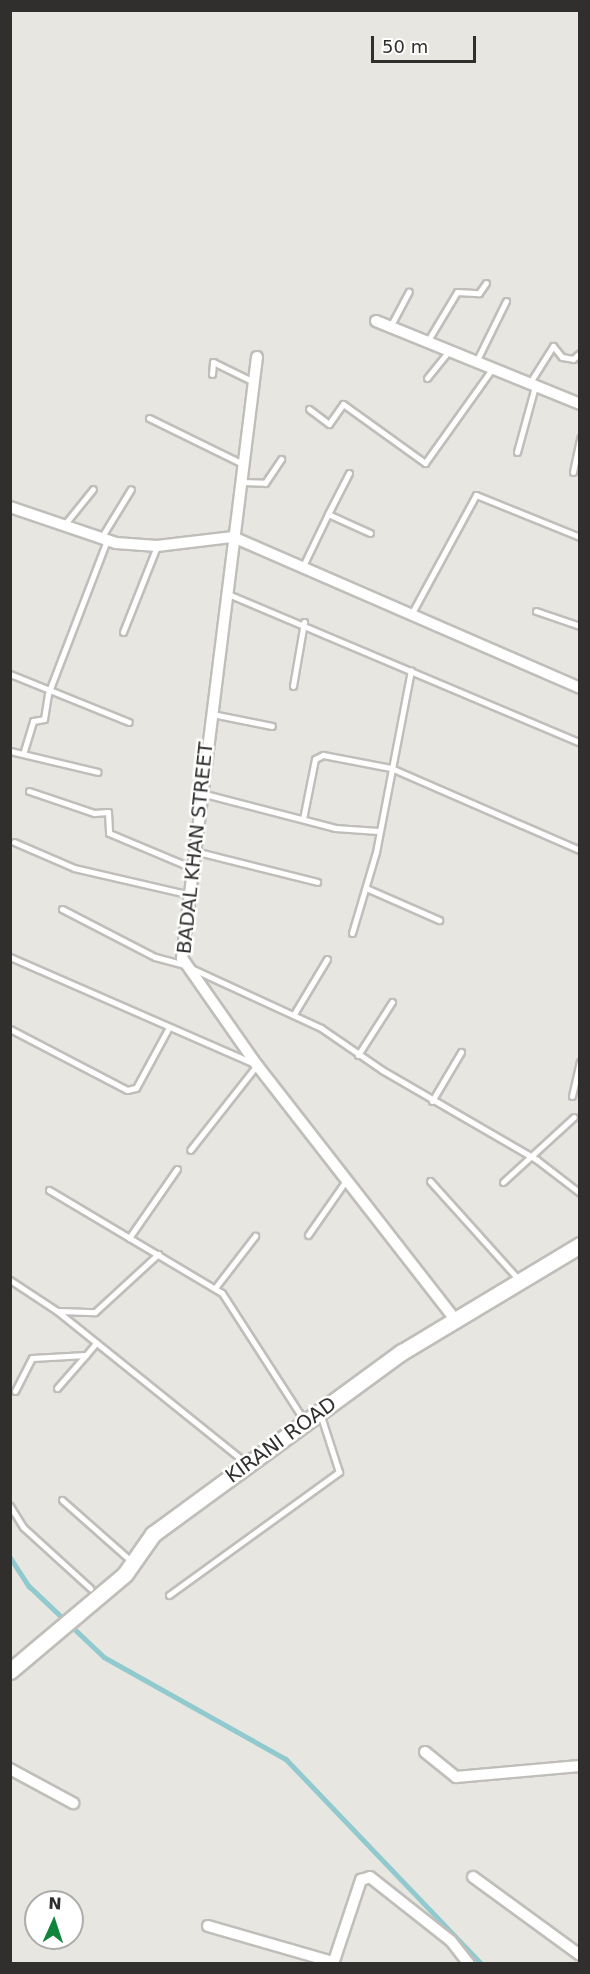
<!DOCTYPE html>
<style>
body{margin:0}
#map{position:relative;width:590px;height:1974px;overflow:hidden;background:#e8e6e1;font-family:"DejaVu Sans",sans-serif}
div>[style]{position:absolute}
.stream>*{height:4.5px;margin:-2.25px;padding:0 2.25px;transform-origin:2.25px;border-radius:2.25px;background:#91cace}
.roads{filter:drop-shadow(2px 0 #c0beba) drop-shadow(-2px 0 #c0beba) drop-shadow(0 2px #c0beba) drop-shadow(0 -2px #c0beba)}
.lane>*{height:5px;margin:-2.5px;padding:0 2.5px;transform-origin:2.5px;border-radius:2.5px;background:#fff}
.street>*{height:10px;margin:-5px;padding:0 5px;transform-origin:5px;border-radius:5px;background:#fff}
.secondary>*{height:15px;margin:-7.5px;padding:0 7.5px;transform-origin:7.5px;border-radius:7.5px;background:#fff}
span{translate:-50% -50%;white-space:nowrap;text-align:center;line-height:1.15;-webkit-text-stroke:5px #fff;paint-order:stroke}
.street-label{font-size:20px;color:#302f2e}
.frame{position:absolute;inset:0;border:12px solid #302f2e;pointer-events:none}
.north{position:absolute;left:24px;top:1890px;width:60px;height:60px;box-sizing:border-box;background:#fff;border:2px solid #acacab;border-radius:50%;rotate:3deg;font-size:16px;font-weight:700;line-height:24px;text-align:center;color:#302f2e}
.north::after{content:'';display:block;margin:auto;width:21px;height:27px;background:#11843c;clip-path:polygon(50% 0,100% 100%,50% 72%,0 100%)}
.scale{position:absolute;left:371px;top:36px;width:105px;height:27px;box-sizing:border-box;border:3px solid #302f2e;border-top:0;padding-left:8px;font-size:18px;line-height:21px;white-space:nowrap;color:#302f2e;-webkit-text-stroke:4px #fff;paint-order:stroke}
</style>
<div id="map">
<div class="stream">
<i style="left:10px;top:1557px;width:35px;rotate:57deg"></i>
<i style="left:29px;top:1586px;width:103px;rotate:43.4deg"></i>
<i style="left:104px;top:1657px;width:209px;rotate:29.3deg"></i>
<i style="left:286px;top:1759px;width:284px;rotate:46.3deg"></i>
</div>
<div class="roads">
<div class="lane">
<i style="left:390px;top:327px;width:40px;rotate:-62deg"></i>
<i style="left:427px;top:342px;width:58px;rotate:-59deg"></i>
<i style="left:457px;top:292px;width:22px;rotate:3deg"></i>
<i style="left:479px;top:293px;width:12px;rotate:-55deg"></i>
<i style="left:476px;top:362px;width:68px;rotate:-63.8deg"></i>
<i style="left:212px;top:374px;width:12px;rotate:-85deg"></i>
<i style="left:213px;top:362px;width:46px;rotate:26deg"></i>
<i style="left:427px;top:378px;width:35px;rotate:-51deg"></i>
<i style="left:529px;top:384px;width:45px;rotate:-57.7deg"></i>
<i style="left:553px;top:346px;width:14px;rotate:51deg"></i>
<i style="left:562px;top:357px;width:11px;rotate:10deg"></i>
<i style="left:573px;top:359px;width:9px;rotate:-41deg"></i>
<i style="left:309px;top:409px;width:25px;rotate:37deg"></i>
<i style="left:329px;top:424px;width:24px;rotate:-55deg"></i>
<i style="left:343px;top:404px;width:101px;rotate:35.7deg"></i>
<i style="left:425px;top:463px;width:115px;rotate:-54.5deg"></i>
<i style="left:149px;top:418px;width:105px;rotate:26.1deg"></i>
<i style="left:517px;top:452px;width:68px;rotate:-74.7deg"></i>
<i style="left:573px;top:472px;width:35px;rotate:-78deg"></i>
<i style="left:241px;top:482px;width:24px;rotate:2deg"></i>
<i style="left:265px;top:483px;width:29px;rotate:-56deg"></i>
<i style="left:328px;top:514px;width:46px;rotate:-62.9deg"></i>
<i style="left:64px;top:525px;width:46px;rotate:-51.1deg"></i>
<i style="left:101px;top:538px;width:57px;rotate:-58.5deg"></i>
<i style="left:303px;top:566px;width:58px;rotate:-64.3deg"></i>
<i style="left:328px;top:514px;width:46px;rotate:24.3deg"></i>
<i style="left:228px;top:594px;width:382px;rotate:22.9deg"></i>
<i style="left:413px;top:611px;width:132px;rotate:-61.5deg"></i>
<i style="left:476px;top:495px;width:112px;rotate:22deg"></i>
<i style="left:536px;top:611px;width:46px;rotate:18.8deg"></i>
<i style="left:123px;top:632px;width:92px;rotate:-68.4deg"></i>
<i style="left:10px;top:674px;width:128px;rotate:22deg"></i>
<i style="left:293px;top:686px;width:65px;rotate:-80.2deg"></i>
<i style="left:212px;top:714px;width:61px;rotate:11.3deg"></i>
<i style="left:10px;top:751px;width:90px;rotate:13.4deg"></i>
<i style="left:24px;top:751px;width:31px;rotate:-73deg"></i>
<i style="left:33px;top:721px;width:11px;rotate:-10deg"></i>
<i style="left:44px;top:719px;width:25px;rotate:-81deg"></i>
<i style="left:48px;top:694px;width:165px;rotate:-69deg"></i>
<i style="left:29px;top:791px;width:69px;rotate:18.7deg"></i>
<i style="left:94px;top:813px;width:14px;rotate:-4deg"></i>
<i style="left:108px;top:812px;width:21px;rotate:87deg"></i>
<i style="left:109px;top:833px;width:88px;rotate:22.8deg"></i>
<i style="left:201px;top:793px;width:138px;rotate:14.6deg"></i>
<i style="left:335px;top:828px;width:43px;rotate:4deg"></i>
<i style="left:303px;top:819px;width:61px;rotate:-78.7deg"></i>
<i style="left:315px;top:759px;width:9px;rotate:-27deg"></i>
<i style="left:323px;top:755px;width:69px;rotate:10.8deg"></i>
<i style="left:391px;top:768px;width:206px;rotate:23.5deg"></i>
<i style="left:14px;top:842px;width:65px;rotate:23.4deg"></i>
<i style="left:74px;top:868px;width:116px;rotate:13deg"></i>
<i style="left:194px;top:851px;width:127px;rotate:14.1deg"></i>
<i style="left:366px;top:888px;width:80px;rotate:23.7deg"></i>
<i style="left:62px;top:909px;width:105px;rotate:27.3deg"></i>
<i style="left:155px;top:957px;width:31px;rotate:15deg"></i>
<i style="left:352px;top:933px;width:84px;rotate:-73.5deg"></i>
<i style="left:376px;top:852px;width:185px;rotate:-79.1deg"></i>
<i style="left:10px;top:957px;width:270px;rotate:23.6deg"></i>
<i style="left:257px;top:1065px;width:108px;rotate:128.2deg"></i>
<i style="left:193px;top:969px;width:141px;rotate:24.7deg"></i>
<i style="left:321px;top:1028px;width:74px;rotate:34.5deg"></i>
<i style="left:382px;top:1070px;width:179px;rotate:30.1deg"></i>
<i style="left:537px;top:1160px;width:54px;rotate:37.5deg"></i>
<i style="left:294px;top:1014px;width:64px;rotate:-59deg"></i>
<i style="left:10px;top:1029px;width:132px;rotate:27.5deg"></i>
<i style="left:127px;top:1090px;width:9px;rotate:-13deg"></i>
<i style="left:136px;top:1088px;width:67px;rotate:-61.5deg"></i>
<i style="left:358px;top:1055px;width:63px;rotate:-57.3deg"></i>
<i style="left:572px;top:1096px;width:35px;rotate:-77deg"></i>
<i style="left:432px;top:1101px;width:57px;rotate:-59.4deg"></i>
<i style="left:430px;top:1181px;width:133px;rotate:48deg"></i>
<i style="left:503px;top:1182px;width:96px;rotate:-42.5deg"></i>
<i style="left:49px;top:1190px;width:201px;rotate:30.8deg"></i>
<i style="left:222px;top:1293px;width:153px;rotate:57.2deg"></i>
<i style="left:308px;top:1235px;width:68px;rotate:-55.1deg"></i>
<i style="left:129px;top:1238px;width:84px;rotate:-55.2deg"></i>
<i style="left:10px;top:1280px;width:56px;rotate:33.4deg"></i>
<i style="left:57px;top:1311px;width:243px;rotate:38.8deg"></i>
<i style="left:215px;top:1288px;width:66px;rotate:-52.4deg"></i>
<i style="left:59px;top:1311px;width:36px;rotate:2deg"></i>
<i style="left:95px;top:1312px;width:86px;rotate:-42.6deg"></i>
<i style="left:57px;top:1388px;width:44px;rotate:-48.7deg"></i>
<i style="left:15px;top:1391px;width:37px;rotate:-63deg"></i>
<i style="left:32px;top:1358px;width:54px;rotate:-3.2deg"></i>
<i style="left:86px;top:1355px;width:16px;rotate:-50deg"></i>
<i style="left:62px;top:1500px;width:92px;rotate:41.5deg"></i>
<i style="left:10px;top:1506px;width:25px;rotate:58deg"></i>
<i style="left:23px;top:1527px;width:91px;rotate:42.3deg"></i>
<i style="left:169px;top:1595px;width:210px;rotate:-35.9deg"></i>
<i style="left:339px;top:1472px;width:62px;rotate:-107.9deg"></i>
</div>
<div class="street">
<i style="left:376px;top:321px;width:220px;rotate:22.1deg"></i>
<i style="left:257px;top:357px;width:606px;rotate:97.11deg"></i>
<i style="left:182px;top:958px;width:131px;rotate:55deg"></i>
<i style="left:257px;top:1065px;width:326px;rotate:52.1deg"></i>
<i style="left:10px;top:507px;width:112px;rotate:18.8deg"></i>
<i style="left:116px;top:543px;width:41px;rotate:4.2deg"></i>
<i style="left:157px;top:546px;width:77px;rotate:-6.8deg"></i>
<i style="left:233px;top:537px;width:378px;rotate:23.5deg"></i>
<i style="left:425px;top:1752px;width:40px;rotate:39deg"></i>
<i style="left:456px;top:1777px;width:124px;rotate:-5.1deg"></i>
<i style="left:10px;top:1769px;width:72px;rotate:28.4deg"></i>
<i style="left:473px;top:1877px;width:132px;rotate:36.1deg"></i>
<i style="left:208px;top:1926px;width:130px;rotate:16.1deg"></i>
<i style="left:333px;top:1964px;width:89px;rotate:-71.6deg"></i>
<i style="left:361px;top:1880px;width:9px;rotate:-18deg"></i>
<i style="left:370px;top:1877px;width:103px;rotate:38.3deg"></i>
<i style="left:451px;top:1941px;width:29px;rotate:52deg"></i>
</div>
<div class="secondary">
<i style="left:10px;top:1671px;width:150px;rotate:-40.1deg"></i>
<i style="left:125px;top:1574px;width:49px;rotate:-55deg"></i>
<i style="left:153px;top:1534px;width:308px;rotate:-36.2deg"></i>
<i style="left:402px;top:1352px;width:208px;rotate:-31deg"></i>
</div>
</div>
<div class="street-label">
<span style="left:195px;top:848px;rotate:-84deg">BADAL KHAN STREET</span>
<span style="left:281px;top:1440px;rotate:-36deg">KIRANI ROAD</span>
</div>
<div class="frame"></div>
<div class="north">N</div>
<div class="scale">50 m</div>
</div>
